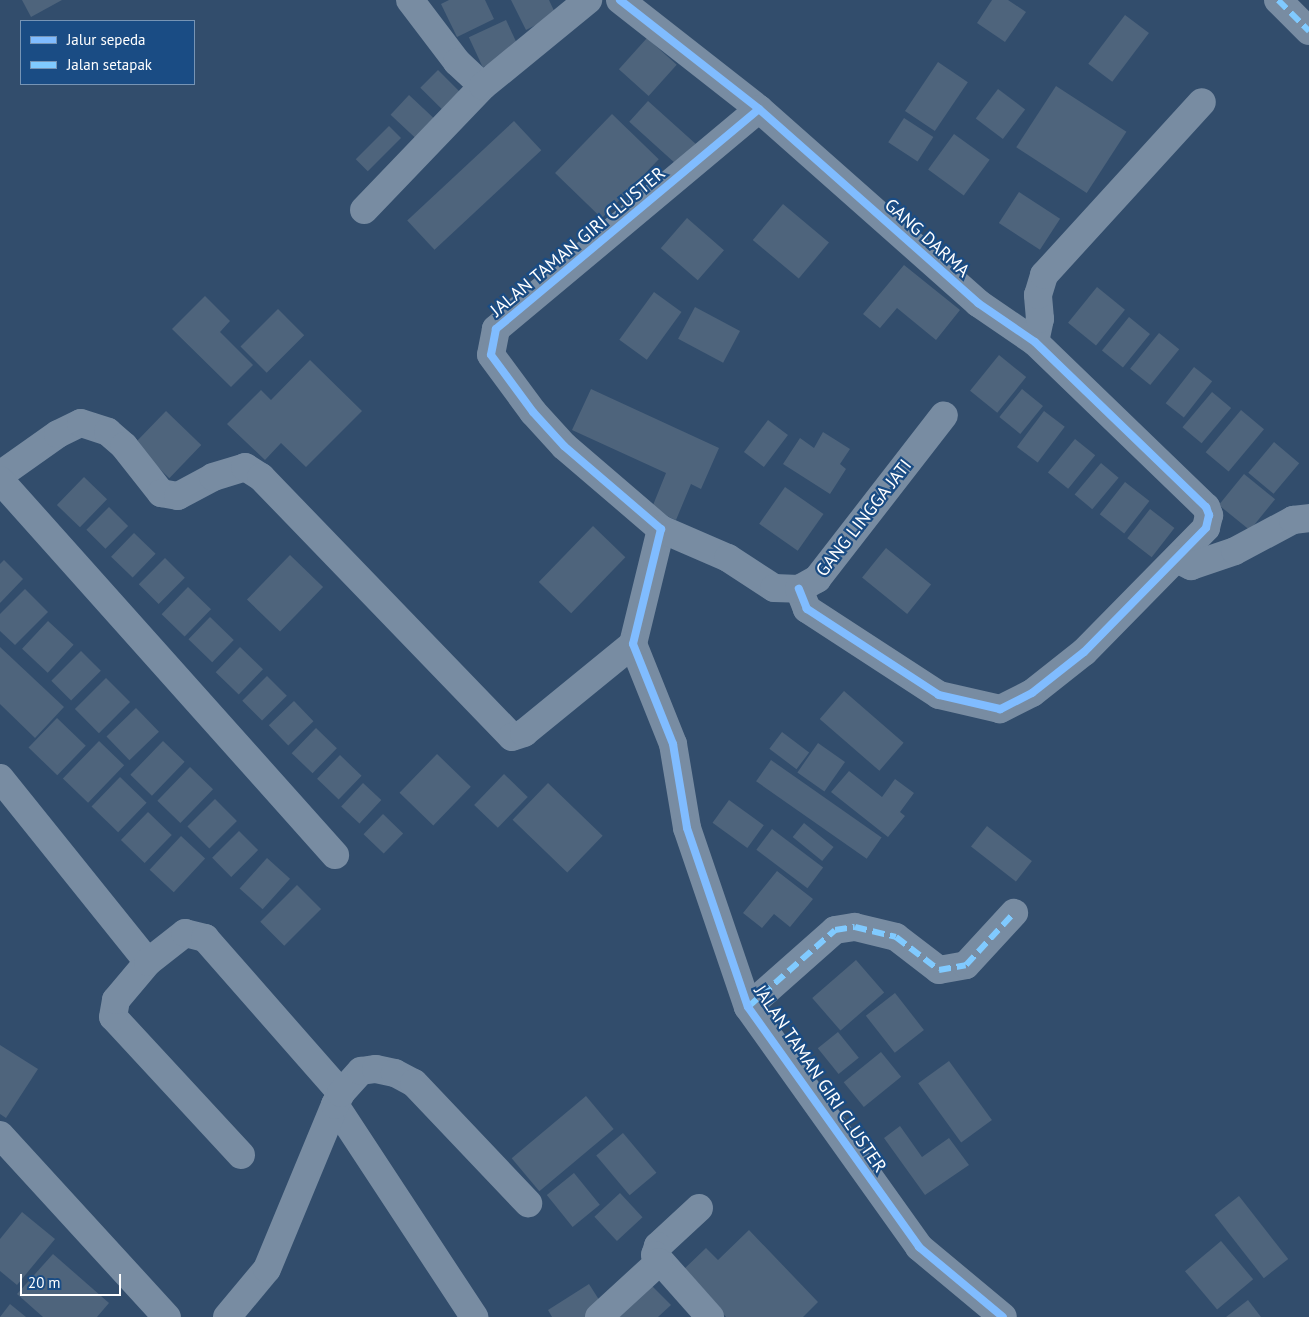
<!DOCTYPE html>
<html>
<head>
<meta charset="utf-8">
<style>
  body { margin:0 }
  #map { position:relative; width:1309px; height:1317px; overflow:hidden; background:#324d6c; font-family:"PT Sans",sans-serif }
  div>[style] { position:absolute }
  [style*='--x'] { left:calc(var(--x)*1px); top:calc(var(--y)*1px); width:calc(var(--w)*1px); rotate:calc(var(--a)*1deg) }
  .building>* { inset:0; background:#4e647c; transform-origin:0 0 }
  .street>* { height:28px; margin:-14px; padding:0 14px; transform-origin:14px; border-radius:14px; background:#788ca2 }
  .quiet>* { height:6px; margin-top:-3px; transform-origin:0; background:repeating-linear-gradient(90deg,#80caff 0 12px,transparent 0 18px) }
  .cycleway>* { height:8px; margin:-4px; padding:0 4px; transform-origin:4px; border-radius:4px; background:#80bcff }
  span { translate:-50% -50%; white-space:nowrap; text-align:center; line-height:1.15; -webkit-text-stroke:4.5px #1a4c84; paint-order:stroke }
  .street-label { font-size:18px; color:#fff }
  .legend { position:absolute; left:20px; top:20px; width:175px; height:65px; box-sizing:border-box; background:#1a4c84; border:1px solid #7694b5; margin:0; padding:6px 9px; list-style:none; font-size:15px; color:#fff }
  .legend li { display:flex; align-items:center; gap:10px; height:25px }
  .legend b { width:25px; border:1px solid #7694b5 }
  .scale { position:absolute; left:20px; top:1274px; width:101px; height:22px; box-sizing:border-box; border:2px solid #fff; border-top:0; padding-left:6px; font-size:15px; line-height:18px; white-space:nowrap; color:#fff; -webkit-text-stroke:4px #1a4c84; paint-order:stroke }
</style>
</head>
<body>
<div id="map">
  <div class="building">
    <i style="clip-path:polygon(22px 0,62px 0,31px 17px)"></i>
    <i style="clip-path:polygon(449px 0,485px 0,494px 19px,457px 37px,441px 4px)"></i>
    <i style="clip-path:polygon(511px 0,549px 0,556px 15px,526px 30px)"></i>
    <i style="clip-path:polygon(992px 0,1008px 0,1026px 12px,1005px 42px,977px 23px)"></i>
    <i style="left:1125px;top:15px;width:30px;height:61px;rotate:37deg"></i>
    <i style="left:506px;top:20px;width:33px;height:41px;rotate:65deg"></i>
    <i style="left:647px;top:38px;width:40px;height:42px;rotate:42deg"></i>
    <i style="left:938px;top:62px;width:36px;height:59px;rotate:34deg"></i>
    <i style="left:438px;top:70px;width:31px;height:25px;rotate:45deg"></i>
    <i style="left:1056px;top:86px;width:84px;height:73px;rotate:33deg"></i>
    <i style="left:998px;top:89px;width:34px;height:37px;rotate:37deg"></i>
    <i style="left:409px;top:95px;width:34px;height:27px;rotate:43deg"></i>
    <i style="left:648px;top:101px;width:70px;height:28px;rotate:42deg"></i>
    <i style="left:612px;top:114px;width:65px;height:82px;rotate:44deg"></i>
    <i style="left:904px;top:118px;width:35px;height:29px;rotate:33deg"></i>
    <i style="left:514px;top:121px;width:40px;height:146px;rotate:47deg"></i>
    <i style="left:389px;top:126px;width:17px;height:47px;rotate:45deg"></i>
    <i style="left:954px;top:134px;width:44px;height:44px;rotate:36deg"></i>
    <i style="left:1019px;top:192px;width:49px;height:37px;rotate:33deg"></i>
    <i style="left:783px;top:204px;width:60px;height:47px;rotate:40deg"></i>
    <i style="left:687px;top:218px;width:49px;height:40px;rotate:41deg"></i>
    <i style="clip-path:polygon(904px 265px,960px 310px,936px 340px,897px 308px,880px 328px,863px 314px)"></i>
    <i style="left:1097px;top:287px;width:36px;height:46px;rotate:39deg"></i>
    <i style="left:654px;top:292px;width:34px;height:59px;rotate:36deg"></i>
    <i style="clip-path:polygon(205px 296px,230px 321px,220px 332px,253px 365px,231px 387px,172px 329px)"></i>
    <i style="left:695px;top:307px;width:51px;height:36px;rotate:28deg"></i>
    <i style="left:278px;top:309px;width:37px;height:53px;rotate:45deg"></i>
    <i style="left:1129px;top:317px;width:27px;height:43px;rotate:39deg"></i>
    <i style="left:1159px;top:333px;width:26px;height:46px;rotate:39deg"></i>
    <i style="left:999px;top:355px;width:35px;height:46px;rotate:39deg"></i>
    <i style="clip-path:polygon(310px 360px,362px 411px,306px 467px,281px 443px,265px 460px,227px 424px,261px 390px,271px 400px)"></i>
    <i style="left:1194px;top:367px;width:23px;height:46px;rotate:38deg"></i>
    <i style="clip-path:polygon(591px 389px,719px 448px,701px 489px,691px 484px,676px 520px,651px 510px,666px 473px,572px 430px)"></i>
    <i style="left:1022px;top:389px;width:27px;height:36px;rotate:39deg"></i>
    <i style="left:1212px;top:392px;width:25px;height:46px;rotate:40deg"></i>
    <i style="left:1241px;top:410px;width:30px;height:55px;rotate:40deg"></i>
    <i style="left:166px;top:411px;width:49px;height:46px;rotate:44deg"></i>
    <i style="left:1044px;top:411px;width:26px;height:45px;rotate:37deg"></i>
    <i style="left:768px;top:420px;width:25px;height:40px;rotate:37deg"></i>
    <i style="clip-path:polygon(823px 432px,850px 449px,840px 464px,846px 469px,830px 494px,783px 464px,800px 438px,814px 448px)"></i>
    <i style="left:1075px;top:439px;width:26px;height:43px;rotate:39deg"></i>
    <i style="left:1274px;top:442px;width:33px;height:40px;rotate:40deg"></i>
    <i style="left:1101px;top:463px;width:23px;height:41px;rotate:40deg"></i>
    <i style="left:1244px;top:474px;width:40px;height:40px;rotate:39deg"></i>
    <i style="left:84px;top:477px;width:32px;height:39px;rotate:44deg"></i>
    <i style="left:1125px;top:482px;width:31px;height:41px;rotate:38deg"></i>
    <i style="left:785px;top:487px;width:47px;height:45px;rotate:35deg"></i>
    <i style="left:109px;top:507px;width:27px;height:32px;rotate:45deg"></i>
    <i style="left:1150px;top:509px;width:31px;height:37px;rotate:38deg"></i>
    <i style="left:593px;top:526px;width:45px;height:78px;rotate:44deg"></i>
    <i style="left:134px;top:533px;width:30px;height:33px;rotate:44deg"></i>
    <i style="left:886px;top:548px;width:58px;height:38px;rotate:39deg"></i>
    <i style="left:290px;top:555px;width:46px;height:62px;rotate:44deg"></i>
    <i style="left:165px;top:558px;width:28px;height:37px;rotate:45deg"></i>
    <i style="clip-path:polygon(4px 560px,23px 579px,0 603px,0 564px)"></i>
    <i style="left:188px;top:587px;width:32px;height:38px;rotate:44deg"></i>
    <i style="clip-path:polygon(25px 589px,48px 612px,15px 645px,0 631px,0 614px)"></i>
    <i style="left:210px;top:617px;width:33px;height:31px;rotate:44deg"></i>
    <i style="left:48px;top:621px;width:35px;height:38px;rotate:43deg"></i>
    <i style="clip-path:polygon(0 647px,64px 707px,35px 738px,0 704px)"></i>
    <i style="left:240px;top:647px;width:32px;height:35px;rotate:44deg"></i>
    <i style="left:81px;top:651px;width:28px;height:42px;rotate:45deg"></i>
    <i style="left:267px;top:676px;width:28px;height:35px;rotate:45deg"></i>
    <i style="left:106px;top:678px;width:34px;height:44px;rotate:45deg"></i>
    <i style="left:844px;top:691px;width:79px;height:37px;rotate:41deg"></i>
    <i style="left:294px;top:701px;width:28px;height:35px;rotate:46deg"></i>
    <i style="left:136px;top:708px;width:33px;height:41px;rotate:46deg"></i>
    <i style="left:57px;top:718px;width:40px;height:41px;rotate:44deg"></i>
    <i style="left:316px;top:728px;width:29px;height:35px;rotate:44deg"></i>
    <i style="left:782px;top:732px;width:34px;height:21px;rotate:37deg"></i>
    <i style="left:99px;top:741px;width:35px;height:52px;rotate:44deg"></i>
    <i style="left:163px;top:741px;width:30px;height:47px;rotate:44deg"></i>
    <i style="left:818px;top:743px;width:33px;height:36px;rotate:35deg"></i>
    <i style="left:437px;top:754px;width:47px;height:54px;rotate:44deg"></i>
    <i style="left:340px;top:755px;width:30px;height:33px;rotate:44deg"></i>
    <i style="left:771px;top:760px;width:135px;height:26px;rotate:35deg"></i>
    <i style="left:190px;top:767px;width:32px;height:47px;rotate:44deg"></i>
    <i style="clip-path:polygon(849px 771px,882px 797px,895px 779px,914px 793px,900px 812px,905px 816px,888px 837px,831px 792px)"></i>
    <i style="left:504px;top:774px;width:33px;height:43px;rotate:44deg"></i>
    <i style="left:120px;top:777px;width:37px;height:41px;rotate:44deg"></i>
    <i style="left:363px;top:783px;width:25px;height:32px;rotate:43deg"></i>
    <i style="left:548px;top:783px;width:76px;height:51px;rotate:44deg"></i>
    <i style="left:215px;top:799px;width:31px;height:39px;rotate:45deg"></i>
    <i style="left:729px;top:800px;width:43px;height:28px;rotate:36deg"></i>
    <i style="left:148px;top:812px;width:33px;height:39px;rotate:44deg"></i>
    <i style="left:383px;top:814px;width:28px;height:28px;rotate:44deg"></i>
    <i style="left:804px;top:823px;width:38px;height:18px;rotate:39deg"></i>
    <i style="left:987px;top:826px;width:57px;height:26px;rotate:38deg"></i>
    <i style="left:772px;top:829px;width:64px;height:26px;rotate:37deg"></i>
    <i style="left:239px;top:831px;width:27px;height:38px;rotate:45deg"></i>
    <i style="left:181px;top:836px;width:33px;height:46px;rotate:43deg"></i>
    <i style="left:267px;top:858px;width:31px;height:41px;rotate:42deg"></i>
    <i style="clip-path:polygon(777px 871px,813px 899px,790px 927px,774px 914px,762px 928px,743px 913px)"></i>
    <i style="left:297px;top:885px;width:34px;height:52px;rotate:45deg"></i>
    <i style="left:856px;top:960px;width:43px;height:58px;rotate:49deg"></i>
    <i style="left:895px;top:993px;width:47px;height:37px;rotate:52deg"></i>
    <i style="left:838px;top:1032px;width:33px;height:26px;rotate:51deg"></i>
    <i style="clip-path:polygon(0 1045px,38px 1069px,6px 1118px,0 1114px)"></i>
    <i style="left:881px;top:1052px;width:32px;height:48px;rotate:51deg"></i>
    <i style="left:949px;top:1061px;width:73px;height:38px;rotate:54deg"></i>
    <i style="left:586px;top:1096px;width:43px;height:97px;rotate:50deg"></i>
    <i style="clip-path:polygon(900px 1126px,922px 1157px,949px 1138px,969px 1165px,925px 1195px,884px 1138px)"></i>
    <i style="left:623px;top:1133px;width:52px;height:35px;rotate:50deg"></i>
    <i style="left:574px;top:1173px;width:41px;height:35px;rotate:51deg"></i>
    <i style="left:620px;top:1193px;width:33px;height:35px;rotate:47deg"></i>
    <i style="left:1239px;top:1196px;width:80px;height:31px;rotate:52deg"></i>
    <i style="clip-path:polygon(22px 1212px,55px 1239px,17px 1285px,0 1271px,0 1239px)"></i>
    <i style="clip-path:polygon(749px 1230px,818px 1302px,803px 1317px,726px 1317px,682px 1271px,706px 1248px,718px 1260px)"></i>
    <i style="left:1221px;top:1241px;width:50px;height:47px;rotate:50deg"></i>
    <i style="clip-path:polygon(53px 1254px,109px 1303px,97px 1317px,43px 1317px,17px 1294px)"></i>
    <i style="clip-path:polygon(589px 1284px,603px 1306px,586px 1317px,552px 1317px,548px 1310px)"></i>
    <i style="clip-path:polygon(651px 1285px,671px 1305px,658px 1317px,619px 1317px)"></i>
    <i style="clip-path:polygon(1248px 1300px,1261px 1317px,1226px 1317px)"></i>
    <i style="clip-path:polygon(10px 1304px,26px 1317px,0 1317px)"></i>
  </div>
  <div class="street">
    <i style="--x:410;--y:0;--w:78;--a:52.8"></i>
    <i style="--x:457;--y:62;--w:35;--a:43"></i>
    <i style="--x:620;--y:0;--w:177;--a:38.1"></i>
    <i style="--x:759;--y:109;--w:293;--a:41.5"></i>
    <i style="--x:978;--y:303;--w:69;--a:34.4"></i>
    <i style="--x:1035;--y:342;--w:238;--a:44"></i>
    <i style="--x:1206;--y:507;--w:9;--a:69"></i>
    <i style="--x:1209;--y:515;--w:13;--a:103"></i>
    <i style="--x:1206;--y:528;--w:174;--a:134.5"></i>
    <i style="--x:1084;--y:652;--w:66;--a:141.7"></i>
    <i style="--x:1032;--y:693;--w:36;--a:153"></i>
    <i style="--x:1000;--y:709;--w:63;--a:-167.1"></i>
    <i style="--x:939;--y:695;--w:158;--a:-146.9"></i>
    <i style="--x:807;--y:609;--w:22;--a:-112"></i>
    <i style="--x:1278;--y:0;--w:44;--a:45"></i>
    <i style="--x:759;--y:109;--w:343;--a:140.1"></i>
    <i style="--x:496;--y:329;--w:26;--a:101"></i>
    <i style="--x:491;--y:355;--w:71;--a:53.6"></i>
    <i style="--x:533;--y:412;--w:46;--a:47.6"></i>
    <i style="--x:564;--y:446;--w:128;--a:40.6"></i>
    <i style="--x:661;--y:529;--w:118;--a:103.7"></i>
    <i style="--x:633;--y:644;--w:108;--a:68.2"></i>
    <i style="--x:673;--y:744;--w:85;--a:80.5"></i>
    <i style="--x:687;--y:828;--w:189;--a:71.2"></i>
    <i style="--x:748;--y:1007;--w:295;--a:54.5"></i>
    <i style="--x:919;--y:1247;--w:109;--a:39.8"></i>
    <i style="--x:364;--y:210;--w:172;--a:-46.2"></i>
    <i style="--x:483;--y:86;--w:136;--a:-39.3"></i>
    <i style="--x:1035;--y:342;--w:24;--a:-78"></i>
    <i style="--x:1040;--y:319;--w:24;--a:-95"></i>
    <i style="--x:1038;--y:295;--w:21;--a:-73"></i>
    <i style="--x:1044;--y:275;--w:234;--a:-47.6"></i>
    <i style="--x:0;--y:475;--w:71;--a:-35.3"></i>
    <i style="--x:58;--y:434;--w:25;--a:-26"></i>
    <i style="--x:81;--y:423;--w:28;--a:18"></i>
    <i style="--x:108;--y:432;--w:21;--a:41"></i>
    <i style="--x:124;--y:446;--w:60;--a:51.8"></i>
    <i style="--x:161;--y:493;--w:17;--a:10"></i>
    <i style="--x:178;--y:496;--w:40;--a:-28"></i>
    <i style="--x:213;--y:477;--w:34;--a:-17"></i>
    <i style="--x:245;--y:467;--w:19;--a:32"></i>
    <i style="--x:261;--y:477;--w:361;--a:46"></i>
    <i style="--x:512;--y:737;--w:13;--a:-18"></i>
    <i style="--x:524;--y:733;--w:141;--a:-39.2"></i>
    <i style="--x:0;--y:480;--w:503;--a:48.22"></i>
    <i style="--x:661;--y:529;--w:73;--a:23.4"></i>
    <i style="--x:728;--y:558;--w:55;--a:33.1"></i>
    <i style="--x:774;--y:588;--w:25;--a:2"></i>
    <i style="--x:799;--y:589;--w:21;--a:-29"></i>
    <i style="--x:817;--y:579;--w:207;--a:-52.2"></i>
    <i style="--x:1177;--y:559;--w:16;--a:27"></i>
    <i style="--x:1191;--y:566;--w:46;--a:-18.8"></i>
    <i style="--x:1235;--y:551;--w:66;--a:-28.1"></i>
    <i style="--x:1293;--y:520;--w:16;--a:-7"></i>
    <i style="--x:0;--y:778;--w:236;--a:51.2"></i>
    <i style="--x:748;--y:1007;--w:116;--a:-41.5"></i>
    <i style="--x:835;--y:930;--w:20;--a:-9"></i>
    <i style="--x:855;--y:927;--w:42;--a:13.7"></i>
    <i style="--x:896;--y:937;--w:54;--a:37.5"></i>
    <i style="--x:939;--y:970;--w:27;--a:-10"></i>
    <i style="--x:966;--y:965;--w:71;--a:-47.3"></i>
    <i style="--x:335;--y:1105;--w:254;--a:56.7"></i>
    <i style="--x:0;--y:1135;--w:247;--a:47.5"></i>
    <i style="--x:241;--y:1155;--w:188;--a:-132.8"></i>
    <i style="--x:113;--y:1017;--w:17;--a:-80"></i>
    <i style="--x:116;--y:1000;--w:50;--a:-49.9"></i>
    <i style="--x:148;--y:962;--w:47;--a:-38.1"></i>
    <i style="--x:185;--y:933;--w:21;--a:14"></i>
    <i style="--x:205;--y:938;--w:206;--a:48.7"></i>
    <i style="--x:699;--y:1208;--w:56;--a:137.2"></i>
    <i style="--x:658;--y:1246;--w:9;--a:108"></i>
    <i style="--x:655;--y:1255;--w:83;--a:48.4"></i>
    <i style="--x:227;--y:1317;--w:62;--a:-50.2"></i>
    <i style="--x:267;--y:1269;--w:178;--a:-67.5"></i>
    <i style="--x:335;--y:1105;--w:13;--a:-63"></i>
    <i style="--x:341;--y:1093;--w:30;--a:-48"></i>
    <i style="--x:361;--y:1071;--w:15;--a:-8"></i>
    <i style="--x:376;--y:1069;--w:19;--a:12"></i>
    <i style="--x:395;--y:1073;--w:21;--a:28"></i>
    <i style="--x:414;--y:1083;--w:166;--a:46.5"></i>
    <i style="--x:599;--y:1317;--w:81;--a:-42.5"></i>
  </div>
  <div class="quiet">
    <i style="--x:1278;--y:0;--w:44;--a:45"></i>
    <i style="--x:748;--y:1007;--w:116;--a:-41.5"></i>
    <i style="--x:835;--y:930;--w:20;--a:-9"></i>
    <i style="--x:855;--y:927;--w:42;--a:13.7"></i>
    <i style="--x:896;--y:937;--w:54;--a:37.5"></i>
    <i style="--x:939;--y:970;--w:27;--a:-10"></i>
    <i style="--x:966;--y:965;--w:71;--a:-47.3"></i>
  </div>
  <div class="cycleway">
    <i style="--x:620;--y:0;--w:177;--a:38.1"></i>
    <i style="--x:759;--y:109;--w:293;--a:41.5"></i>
    <i style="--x:978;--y:303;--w:69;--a:34.4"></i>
    <i style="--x:1035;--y:342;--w:238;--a:44"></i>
    <i style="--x:1206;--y:507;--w:9;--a:69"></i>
    <i style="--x:1209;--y:515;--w:13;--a:103"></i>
    <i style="--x:1206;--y:528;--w:174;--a:134.5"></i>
    <i style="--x:1084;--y:652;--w:66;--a:141.7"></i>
    <i style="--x:1032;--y:693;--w:36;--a:153"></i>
    <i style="--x:1000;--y:709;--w:63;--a:-167.1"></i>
    <i style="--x:939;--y:695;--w:158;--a:-146.9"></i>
    <i style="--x:807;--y:609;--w:22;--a:-112"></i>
    <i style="--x:759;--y:109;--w:343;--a:140.1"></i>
    <i style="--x:496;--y:329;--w:26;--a:101"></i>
    <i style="--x:491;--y:355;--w:71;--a:53.6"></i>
    <i style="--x:533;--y:412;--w:46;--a:47.6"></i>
    <i style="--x:564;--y:446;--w:128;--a:40.6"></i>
    <i style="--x:661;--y:529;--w:118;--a:103.7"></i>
    <i style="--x:633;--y:644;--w:108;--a:68.2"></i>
    <i style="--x:673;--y:744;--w:85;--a:80.5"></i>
    <i style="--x:687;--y:828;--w:189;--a:71.2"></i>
    <i style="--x:748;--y:1007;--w:295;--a:54.5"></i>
    <i style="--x:919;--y:1247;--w:109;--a:39.8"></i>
  </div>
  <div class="street-label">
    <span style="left:927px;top:238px;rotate:42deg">GANG DARMA</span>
    <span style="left:578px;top:242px;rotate:-40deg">JALAN TAMAN GIRI CLUSTER</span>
    <span style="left:864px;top:518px;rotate:-52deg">GANG LINGGA JATI</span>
    <span style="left:820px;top:1079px;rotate:56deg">JALAN TAMAN GIRI CLUSTER</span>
  </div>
  <ul class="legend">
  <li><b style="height:6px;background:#80bcff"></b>Jalur sepeda</li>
  <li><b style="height:6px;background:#80caff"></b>Jalan setapak</li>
  </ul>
  <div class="scale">20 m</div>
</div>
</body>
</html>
